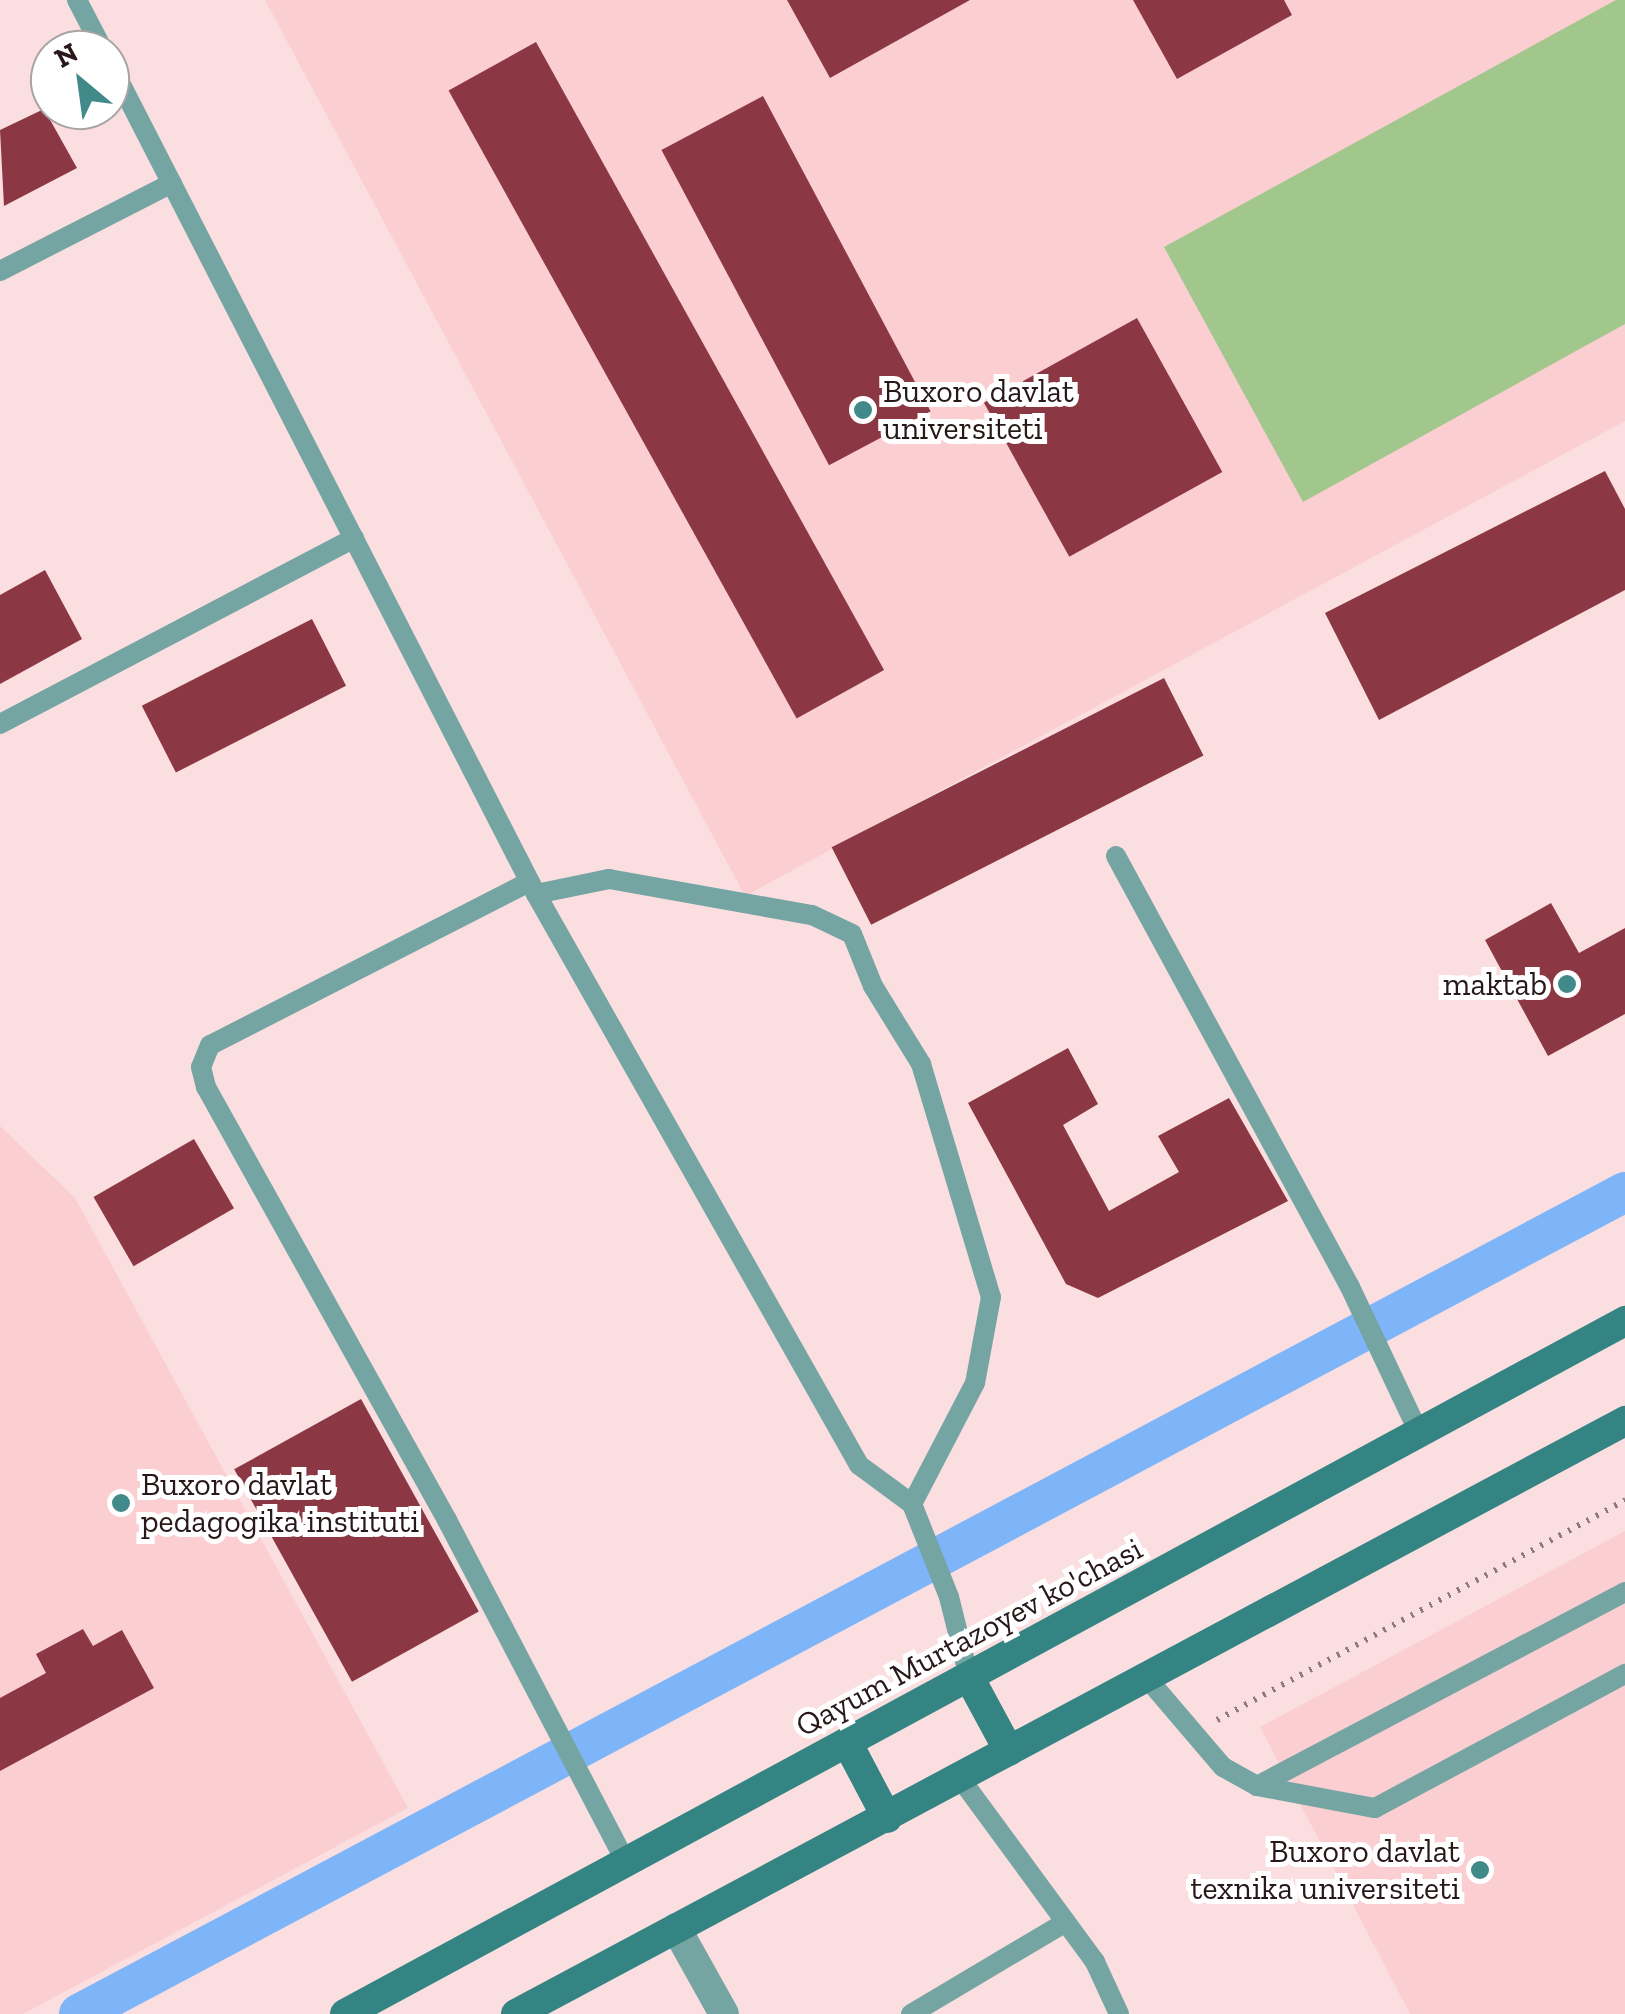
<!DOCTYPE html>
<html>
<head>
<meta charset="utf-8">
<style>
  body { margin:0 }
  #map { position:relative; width:1625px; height:2014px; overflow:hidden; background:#fbdee0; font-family:"Zilla Slab",serif }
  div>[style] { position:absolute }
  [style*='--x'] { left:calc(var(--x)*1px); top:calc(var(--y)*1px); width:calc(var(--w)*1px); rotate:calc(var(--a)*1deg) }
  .built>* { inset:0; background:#fbced1 }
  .green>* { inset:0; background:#a2c78c }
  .canal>* { height:40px; margin:-20px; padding:0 20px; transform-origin:20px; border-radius:20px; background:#7db5f8 }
  .building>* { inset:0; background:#8b3844; transform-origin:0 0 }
  .path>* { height:6px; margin-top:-3px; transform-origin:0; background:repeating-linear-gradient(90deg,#90797b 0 2.5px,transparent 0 10.5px) }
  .lane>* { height:20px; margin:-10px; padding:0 10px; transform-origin:10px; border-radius:10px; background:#75a5a3 }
  .street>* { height:30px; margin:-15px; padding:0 15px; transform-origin:15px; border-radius:15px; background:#75a5a3 }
  .secondary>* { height:30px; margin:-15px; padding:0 15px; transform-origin:15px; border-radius:15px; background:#348483 }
  .dots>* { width:28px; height:28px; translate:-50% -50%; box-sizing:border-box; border:5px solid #fff; border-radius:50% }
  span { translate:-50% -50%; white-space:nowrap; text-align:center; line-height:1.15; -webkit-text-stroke:10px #fff; paint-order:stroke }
  .poi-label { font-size:32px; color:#281819 }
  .left { translate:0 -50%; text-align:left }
  .right { translate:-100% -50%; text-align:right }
  .street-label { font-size:32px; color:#281819 }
  .north { position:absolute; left:30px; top:30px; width:100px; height:100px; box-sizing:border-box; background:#fff; border:2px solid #a9a3a3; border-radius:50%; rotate:331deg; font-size:28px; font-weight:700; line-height:40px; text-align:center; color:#281819 }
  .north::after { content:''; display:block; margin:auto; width:35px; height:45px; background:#428a89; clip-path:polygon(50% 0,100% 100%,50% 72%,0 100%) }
</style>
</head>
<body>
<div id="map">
  <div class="built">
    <i style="clip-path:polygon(265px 0,1625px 0,1625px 421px,745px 896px)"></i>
    <i style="clip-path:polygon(0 1126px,75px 1198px,408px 1808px,23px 2014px,0 2014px)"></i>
    <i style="clip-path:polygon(1625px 1531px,1625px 2014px,1410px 2014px,1260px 1727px)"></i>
  </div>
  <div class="green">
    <i style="clip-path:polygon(1616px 0,1625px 0,1625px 324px,1303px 502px,1164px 247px)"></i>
  </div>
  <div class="canal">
    <i style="--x:79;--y:2014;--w:1751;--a:-28"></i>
  </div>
  <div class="building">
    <i style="clip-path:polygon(787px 0,970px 0,830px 78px)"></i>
    <i style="clip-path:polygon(1133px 0,1284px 0,1292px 15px,1177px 79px)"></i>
    <i style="left:536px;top:42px;width:718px;height:100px;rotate:61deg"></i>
    <i style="left:763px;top:96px;width:357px;height:115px;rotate:62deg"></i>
    <i style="clip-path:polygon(44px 109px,77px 168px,4px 206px,0 130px)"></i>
    <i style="left:1137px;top:318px;width:176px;height:175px;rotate:61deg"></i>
    <i style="clip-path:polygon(1605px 471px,1625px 509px,1625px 590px,1379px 720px,1325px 613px)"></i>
    <i style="clip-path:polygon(45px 570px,82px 639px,0 684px,0 595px)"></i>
    <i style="left:312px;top:619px;width:75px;height:191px;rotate:63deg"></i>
    <i style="left:1164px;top:678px;width:87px;height:373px;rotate:63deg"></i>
    <i style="clip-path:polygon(1551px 903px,1579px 953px,1625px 928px,1625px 1014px,1548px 1056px,1485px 940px)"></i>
    <i style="clip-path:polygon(1068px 1048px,1098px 1104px,1063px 1125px,1109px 1211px,1179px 1172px,1158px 1136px,1229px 1098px,1288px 1201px,1098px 1298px,1066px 1284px,968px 1103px)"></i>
    <i style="left:194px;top:1139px;width:80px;height:116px;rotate:60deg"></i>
    <i style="left:361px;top:1399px;width:243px;height:145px;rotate:61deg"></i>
    <i style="clip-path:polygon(83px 1629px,93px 1646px,122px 1630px,154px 1688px,0 1771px,0 1698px,46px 1673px,36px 1654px)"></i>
  </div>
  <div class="path">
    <i style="--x:1217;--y:1720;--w:464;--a:-28.3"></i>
  </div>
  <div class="lane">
    <i style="--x:77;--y:0;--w:56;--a:62.5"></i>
    <i style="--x:110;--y:63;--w:934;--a:62.86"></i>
    <i style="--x:536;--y:894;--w:656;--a:60.5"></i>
    <i style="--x:859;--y:1465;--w:66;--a:36.3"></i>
    <i style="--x:912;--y:1504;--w:100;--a:68.3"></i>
    <i style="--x:949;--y:1597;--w:82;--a:76"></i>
    <i style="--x:0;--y:271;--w:193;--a:-27.1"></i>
    <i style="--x:0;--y:724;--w:400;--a:-27.7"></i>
    <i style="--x:1116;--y:856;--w:490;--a:61.5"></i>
    <i style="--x:1350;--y:1287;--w:161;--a:64.7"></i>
    <i style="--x:529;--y:882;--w:358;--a:152.9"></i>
    <i style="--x:210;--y:1045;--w:24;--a:112"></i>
    <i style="--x:201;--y:1067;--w:21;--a:76"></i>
    <i style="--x:206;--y:1087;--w:496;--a:60.9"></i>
    <i style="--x:447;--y:1520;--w:388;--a:62.4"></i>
    <i style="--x:536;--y:894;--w:75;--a:-11.6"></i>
    <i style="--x:609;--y:879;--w:206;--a:10.1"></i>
    <i style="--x:812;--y:915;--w:44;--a:25.4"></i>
    <i style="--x:852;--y:934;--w:56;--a:68"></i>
    <i style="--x:873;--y:986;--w:92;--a:58.4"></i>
    <i style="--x:921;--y:1064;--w:243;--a:73.3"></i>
    <i style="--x:991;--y:1297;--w:87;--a:100.5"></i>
    <i style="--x:975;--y:1383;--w:136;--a:117.5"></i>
    <i style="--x:1146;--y:1677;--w:118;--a:49.5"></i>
    <i style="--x:1223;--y:1767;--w:39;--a:29"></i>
    <i style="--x:1257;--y:1786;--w:120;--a:10.6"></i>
    <i style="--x:1375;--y:1808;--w:284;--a:-28.2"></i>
    <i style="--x:960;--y:1778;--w:228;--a:53.7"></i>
    <i style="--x:1095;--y:1962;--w:57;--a:65.2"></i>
    <i style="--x:1257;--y:1786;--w:416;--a:-27.8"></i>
    <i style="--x:911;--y:2014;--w:180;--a:-30.7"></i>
  </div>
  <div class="street">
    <i style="--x:676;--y:1928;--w:98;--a:60.8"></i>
  </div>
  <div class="secondary">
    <i style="--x:969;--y:1677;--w:84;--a:61.6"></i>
    <i style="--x:847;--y:1742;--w:86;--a:62.2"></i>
    <i style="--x:345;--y:2014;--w:1456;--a:-28.43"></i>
    <i style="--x:516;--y:2014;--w:1258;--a:-28.13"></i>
  </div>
  <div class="dots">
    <i style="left:863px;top:410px;background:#428a89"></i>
    <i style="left:1567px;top:984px;background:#428a89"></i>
    <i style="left:121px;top:1503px;background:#428a89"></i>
    <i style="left:1480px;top:1870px;background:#428a89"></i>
  </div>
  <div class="poi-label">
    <span class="left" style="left:883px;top:410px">Buxoro davlat<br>universiteti</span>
    <span class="right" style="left:1547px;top:984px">maktab</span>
    <span class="left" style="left:141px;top:1503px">Buxoro davlat<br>pedagogika instituti</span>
    <span class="right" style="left:1460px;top:1870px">Buxoro davlat<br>texnika universiteti</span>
  </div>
  <div class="street-label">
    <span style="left:969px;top:1637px;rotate:-28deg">Qayum Murtazoyev ko'chasi</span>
  </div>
  <div class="north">N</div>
</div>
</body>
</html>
